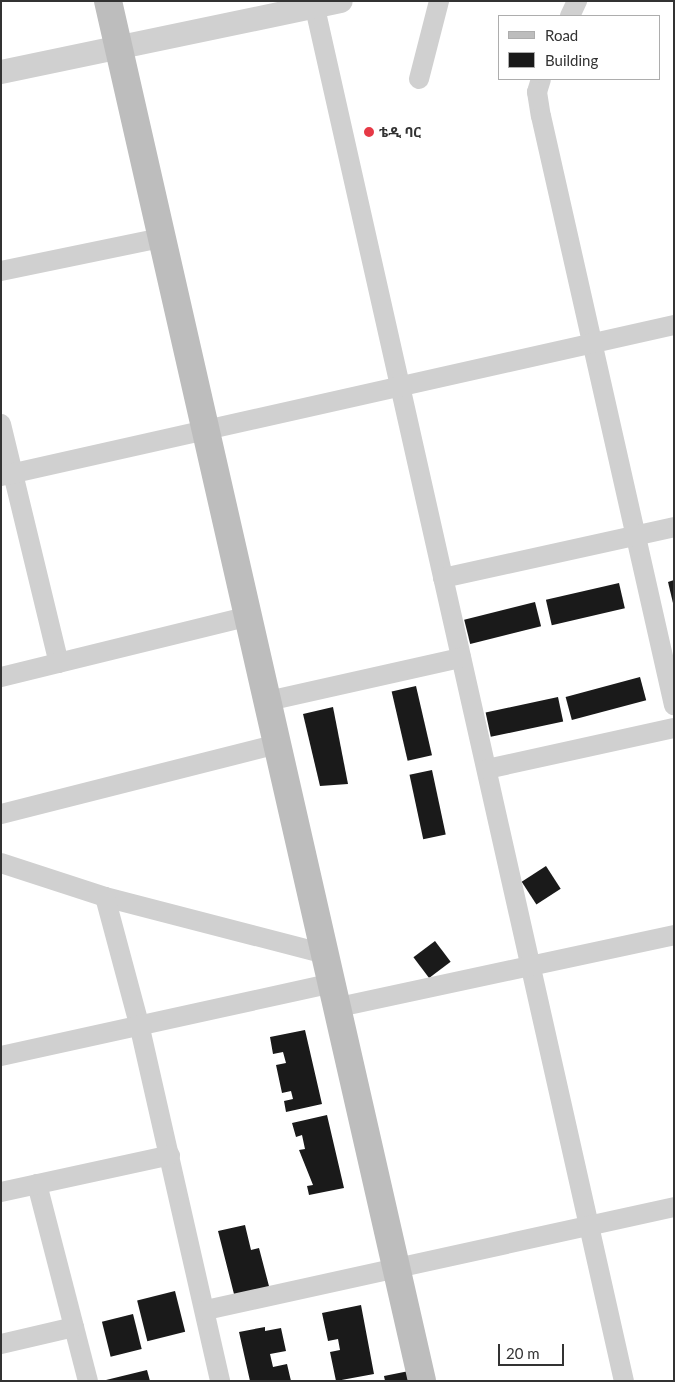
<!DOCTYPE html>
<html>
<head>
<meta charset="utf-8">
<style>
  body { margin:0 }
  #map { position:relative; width:675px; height:1382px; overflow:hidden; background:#fff; font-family:Lato,"Noto Sans Ethiopic",sans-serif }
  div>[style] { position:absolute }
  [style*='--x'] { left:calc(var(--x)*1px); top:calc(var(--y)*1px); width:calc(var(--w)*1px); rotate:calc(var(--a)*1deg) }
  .building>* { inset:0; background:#1a1a1a; transform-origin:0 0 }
  .minor>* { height:20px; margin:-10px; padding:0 10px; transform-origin:10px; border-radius:10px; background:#d0d0d0 }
  .tertiary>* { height:24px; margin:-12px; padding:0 12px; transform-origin:12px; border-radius:12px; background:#d0d0d0 }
  .secondary>* { height:28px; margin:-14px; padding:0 14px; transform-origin:14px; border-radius:14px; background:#bdbdbd }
  .dots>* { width:14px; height:14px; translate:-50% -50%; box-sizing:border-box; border:2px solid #fff; border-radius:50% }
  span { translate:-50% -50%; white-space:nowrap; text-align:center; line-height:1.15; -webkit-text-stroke:5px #fff; paint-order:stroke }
  .poi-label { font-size:14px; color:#333; font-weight:700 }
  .left { translate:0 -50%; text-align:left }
  .frame { position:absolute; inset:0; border:2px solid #333; pointer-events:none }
  .legend { position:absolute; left:498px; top:15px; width:162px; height:65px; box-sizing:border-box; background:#fff; border:1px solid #adadad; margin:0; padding:6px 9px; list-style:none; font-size:15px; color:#333 }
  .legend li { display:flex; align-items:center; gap:10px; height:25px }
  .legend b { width:25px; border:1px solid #adadad }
  .scale { position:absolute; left:498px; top:1344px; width:66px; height:22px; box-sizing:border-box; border:2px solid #333; border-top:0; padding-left:6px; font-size:15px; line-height:18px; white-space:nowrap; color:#333; -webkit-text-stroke:4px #fff; paint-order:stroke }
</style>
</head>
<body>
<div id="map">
  <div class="building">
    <i style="clip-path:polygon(674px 580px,674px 603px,673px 603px,668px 582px)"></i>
    <i style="left:619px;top:583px;width:26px;height:75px;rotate:77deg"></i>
    <i style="left:535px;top:602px;width:25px;height:73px;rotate:76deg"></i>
    <i style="left:640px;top:677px;width:24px;height:77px;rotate:75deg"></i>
    <i style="left:416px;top:686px;width:71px;height:25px;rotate:77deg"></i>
    <i style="left:558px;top:697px;width:25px;height:74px;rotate:78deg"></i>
    <i style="clip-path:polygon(333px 707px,348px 784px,320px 786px,303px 714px)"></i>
    <i style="left:432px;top:770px;width:66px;height:23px;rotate:78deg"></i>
    <i style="left:546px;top:866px;width:27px;height:29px;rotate:57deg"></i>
    <i style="left:435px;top:941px;width:26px;height:27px;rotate:53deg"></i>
    <i style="clip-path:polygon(305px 1030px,322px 1104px,286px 1112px,284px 1101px,293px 1099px,291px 1091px,282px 1093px,276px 1065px,286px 1063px,283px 1052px,273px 1054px,270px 1037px)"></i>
    <i style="clip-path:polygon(327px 1115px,344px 1188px,309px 1195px,307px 1186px,313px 1185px,299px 1150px,305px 1149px,302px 1135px,296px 1137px,292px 1123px)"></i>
    <i style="clip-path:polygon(245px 1225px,251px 1250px,259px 1248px,270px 1290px,235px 1298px,218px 1231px)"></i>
    <i style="left:175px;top:1291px;width:42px;height:39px;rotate:76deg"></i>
    <i style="clip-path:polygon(361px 1305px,374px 1374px,336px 1381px,330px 1352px,340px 1350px,338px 1339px,328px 1341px,322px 1313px)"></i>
    <i style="left:133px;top:1314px;width:36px;height:32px;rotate:76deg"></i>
    <i style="clip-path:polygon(265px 1327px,265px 1331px,281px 1328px,286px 1351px,270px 1354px,273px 1367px,287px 1364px,291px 1381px,250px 1381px,239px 1332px)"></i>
    <i style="clip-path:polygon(147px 1370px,150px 1381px,106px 1381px,106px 1380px)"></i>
    <i style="clip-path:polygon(409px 1371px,411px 1381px,385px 1381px,384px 1376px)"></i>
  </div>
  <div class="minor">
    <i style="--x:315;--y:8;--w:1407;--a:77.32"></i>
    <i style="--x:570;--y:16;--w:17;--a:-65"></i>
    <i style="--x:419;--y:79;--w:81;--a:-75.6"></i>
    <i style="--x:541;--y:79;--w:14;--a:107"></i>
    <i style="--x:537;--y:92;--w:24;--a:81"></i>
    <i style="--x:541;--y:116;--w:604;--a:77.28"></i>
    <i style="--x:1;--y:271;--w:163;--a:-11.7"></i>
    <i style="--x:1;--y:424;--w:246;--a:76.4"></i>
    <i style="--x:1;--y:476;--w:690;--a:-12.65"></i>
    <i style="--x:443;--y:578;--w:237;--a:-12.4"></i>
    <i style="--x:1;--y:677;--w:255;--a:-13.8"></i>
    <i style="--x:268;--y:701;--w:198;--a:-12.6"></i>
    <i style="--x:487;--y:769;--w:191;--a:-12.4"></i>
    <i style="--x:1;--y:814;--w:286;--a:-14.2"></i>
    <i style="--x:1;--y:863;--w:109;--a:18.1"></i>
    <i style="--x:105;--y:897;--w:228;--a:14.5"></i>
    <i style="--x:105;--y:897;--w:131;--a:75"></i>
    <i style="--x:139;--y:1024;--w:366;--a:77.2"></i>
    <i style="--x:339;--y:1007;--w:343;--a:-12.1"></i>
    <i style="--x:1;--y:1056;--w:340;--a:-12.4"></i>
    <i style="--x:37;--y:1184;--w:203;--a:75.5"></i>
    <i style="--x:1;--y:1192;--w:173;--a:-12.3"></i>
    <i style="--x:206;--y:1310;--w:479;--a:-12.4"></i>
    <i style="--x:1;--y:1344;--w:75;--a:-13.1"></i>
  </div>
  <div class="tertiary">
    <i style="--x:1;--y:72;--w:347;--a:-11.8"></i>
  </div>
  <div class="secondary">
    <i style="--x:108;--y:1;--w:1415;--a:77.18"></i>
  </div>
  <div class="dots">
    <i style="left:369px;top:132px;background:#e63946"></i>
  </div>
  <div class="poi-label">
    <span class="left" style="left:379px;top:132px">ቴዲ ባር</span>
  </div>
  <div class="frame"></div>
  <ul class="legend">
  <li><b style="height:6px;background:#bdbdbd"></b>Road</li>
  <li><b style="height:14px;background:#1a1a1a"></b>Building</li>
  </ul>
  <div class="scale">20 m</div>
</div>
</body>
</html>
